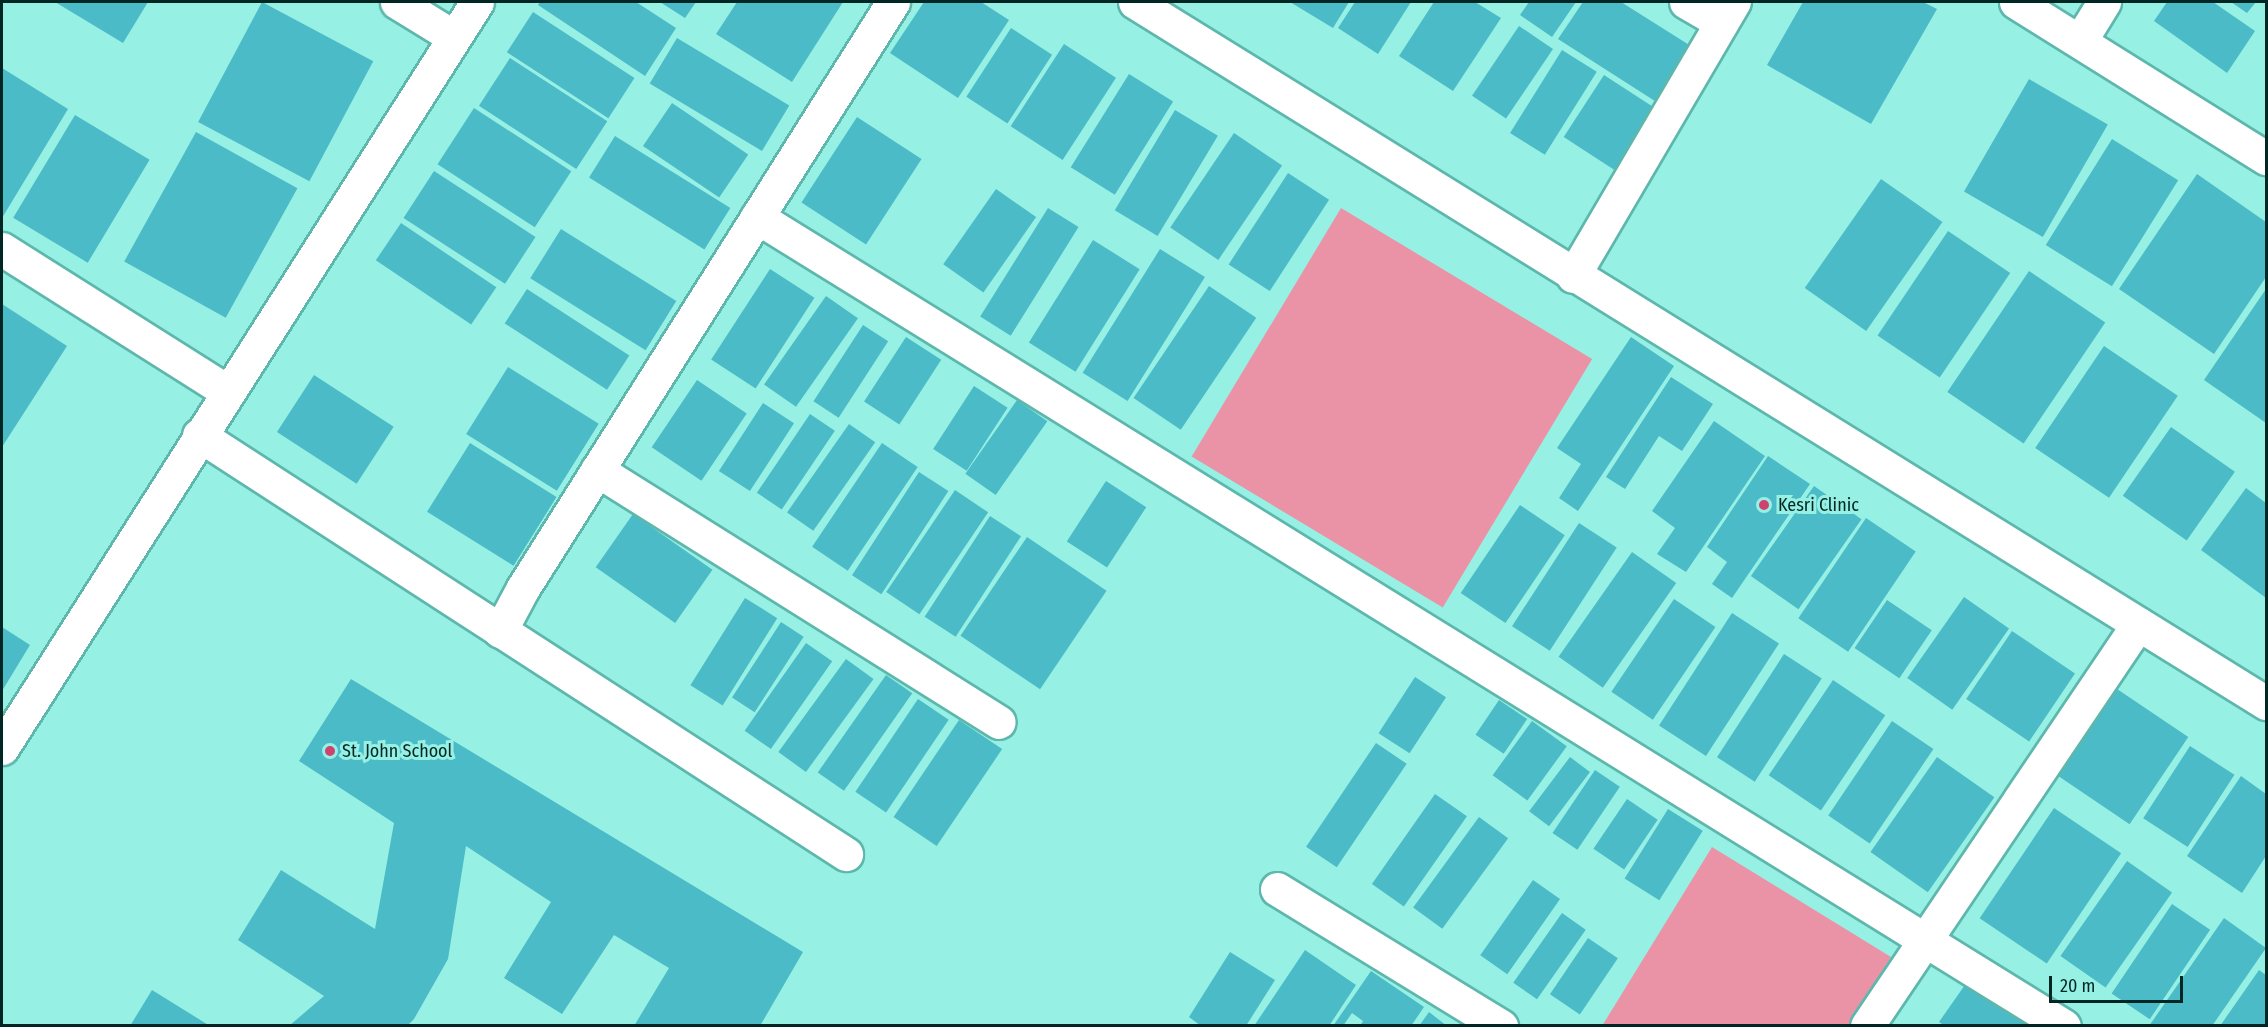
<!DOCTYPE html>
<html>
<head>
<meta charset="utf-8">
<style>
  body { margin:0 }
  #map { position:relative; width:2268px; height:1027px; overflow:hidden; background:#97f0e4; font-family:"Fira Sans Condensed",sans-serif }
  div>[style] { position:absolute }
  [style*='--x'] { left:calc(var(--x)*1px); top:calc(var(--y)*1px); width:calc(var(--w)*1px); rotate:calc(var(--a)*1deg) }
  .green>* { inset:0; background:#ea93a7; transform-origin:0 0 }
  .building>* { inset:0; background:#4bbbc7; transform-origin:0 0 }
  .roads { filter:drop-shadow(2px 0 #5eb7ac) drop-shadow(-2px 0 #5eb7ac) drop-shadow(0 2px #5eb7ac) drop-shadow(0 -2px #5eb7ac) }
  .minor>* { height:33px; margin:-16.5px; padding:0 16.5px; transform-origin:16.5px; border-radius:16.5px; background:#fff }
  .dots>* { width:16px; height:16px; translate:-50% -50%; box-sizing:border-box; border:3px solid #97f0e4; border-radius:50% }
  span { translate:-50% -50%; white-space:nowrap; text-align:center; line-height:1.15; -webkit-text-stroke:6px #97f0e4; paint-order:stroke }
  .poi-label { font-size:18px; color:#002723 }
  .left { translate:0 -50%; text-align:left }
  .frame { position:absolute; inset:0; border:3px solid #002723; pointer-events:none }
  .scale { position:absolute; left:2049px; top:976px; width:134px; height:27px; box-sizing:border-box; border:3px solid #002723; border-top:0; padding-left:8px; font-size:18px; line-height:21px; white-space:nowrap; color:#002723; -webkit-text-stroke:4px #97f0e4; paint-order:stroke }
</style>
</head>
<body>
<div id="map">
  <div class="green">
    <i style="left:1341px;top:208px;width:293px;height:290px;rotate:31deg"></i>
    <i style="clip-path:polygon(1712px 847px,1891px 957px,1848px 1025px,1602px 1026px)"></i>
  </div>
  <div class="building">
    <i style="clip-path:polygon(55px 2px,148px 2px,123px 43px)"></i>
    <i style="left:262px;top:2px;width:126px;height:136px;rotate:28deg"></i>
    <i style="clip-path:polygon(540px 2px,636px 2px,676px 28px,645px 76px,538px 5px)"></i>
    <i style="clip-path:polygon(660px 2px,696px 2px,685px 18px)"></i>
    <i style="clip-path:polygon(737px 2px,843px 2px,792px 82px,716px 34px)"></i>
    <i style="clip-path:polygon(924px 2px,981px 2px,1009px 20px,958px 98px,890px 53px)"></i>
    <i style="clip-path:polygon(1290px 2px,1349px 2px,1333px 28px)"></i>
    <i style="clip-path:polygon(1355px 2px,1411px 2px,1378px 54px,1338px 28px)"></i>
    <i style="clip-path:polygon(1434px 2px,1475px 2px,1501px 18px,1453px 91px,1399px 56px)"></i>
    <i style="clip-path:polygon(1529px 2px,1576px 2px,1552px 37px,1520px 15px)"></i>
    <i style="clip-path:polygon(1583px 2px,1621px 2px,1694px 48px,1658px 103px,1558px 39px)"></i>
    <i style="clip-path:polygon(1803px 2px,1923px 2px,1937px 9px,1871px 124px,1767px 65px)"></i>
    <i style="clip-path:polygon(2167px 2px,2213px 2px,2255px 31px,2227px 73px,2154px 21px)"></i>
    <i style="clip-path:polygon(2231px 2px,2256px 2px,2247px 13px)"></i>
    <i style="left:533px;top:12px;width:121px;height:48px;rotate:33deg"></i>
    <i style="left:1519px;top:26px;width:41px;height:84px;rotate:34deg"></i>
    <i style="left:1011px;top:28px;width:49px;height:82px;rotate:33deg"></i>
    <i style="left:677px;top:38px;width:131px;height:53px;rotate:31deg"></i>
    <i style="left:1064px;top:44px;width:62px;height:98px;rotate:33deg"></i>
    <i style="left:1562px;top:50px;width:41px;height:98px;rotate:32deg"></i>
    <i style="left:510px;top:58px;width:116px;height:57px;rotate:33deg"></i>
    <i style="clip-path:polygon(2px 68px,68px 109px,2px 218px)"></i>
    <i style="left:1129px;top:74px;width:52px;height:110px;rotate:32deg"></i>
    <i style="left:1604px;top:75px;width:67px;height:74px;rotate:33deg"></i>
    <i style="left:2029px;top:79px;width:91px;height:130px;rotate:30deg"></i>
    <i style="left:672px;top:103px;width:92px;height:52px;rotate:34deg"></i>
    <i style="left:474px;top:108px;width:116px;height:67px;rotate:33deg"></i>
    <i style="left:1175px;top:110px;width:50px;height:117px;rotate:31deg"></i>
    <i style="left:75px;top:115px;width:87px;height:120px;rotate:31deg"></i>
    <i style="left:857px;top:117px;width:77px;height:102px;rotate:33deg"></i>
    <i style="left:196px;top:132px;width:116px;height:148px;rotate:29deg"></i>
    <i style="left:1234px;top:133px;width:58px;height:114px;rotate:34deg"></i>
    <i style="left:615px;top:136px;width:136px;height:49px;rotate:32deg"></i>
    <i style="left:2112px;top:139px;width:78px;height:125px;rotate:32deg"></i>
    <i style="left:434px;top:171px;width:121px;height:56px;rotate:33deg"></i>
    <i style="left:1288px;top:173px;width:49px;height:109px;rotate:33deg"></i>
    <i style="clip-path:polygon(2197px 174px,2266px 222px,2266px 277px,2214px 354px,2119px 289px)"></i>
    <i style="left:1881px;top:179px;width:75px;height:133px;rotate:35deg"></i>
    <i style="left:996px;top:189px;width:49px;height:92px;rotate:35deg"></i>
    <i style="left:1048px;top:208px;width:36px;height:128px;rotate:32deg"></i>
    <i style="left:401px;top:223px;width:115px;height:45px;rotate:34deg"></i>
    <i style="left:561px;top:229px;width:136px;height:58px;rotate:32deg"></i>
    <i style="left:1948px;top:231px;width:75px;height:126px;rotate:34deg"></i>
    <i style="left:1093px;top:240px;width:55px;height:121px;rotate:32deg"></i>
    <i style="left:1160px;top:249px;width:53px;height:146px;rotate:32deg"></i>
    <i style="left:770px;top:269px;width:53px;height:108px;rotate:33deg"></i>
    <i style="left:2029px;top:271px;width:92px;height:146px;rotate:34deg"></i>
    <i style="left:1209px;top:286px;width:57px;height:135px;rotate:34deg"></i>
    <i style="left:527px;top:289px;width:122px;height:41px;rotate:33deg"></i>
    <i style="clip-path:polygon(2266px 289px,2266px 423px,2204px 380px)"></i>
    <i style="left:826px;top:296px;width:39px;height:108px;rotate:35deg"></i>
    <i style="clip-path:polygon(2px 304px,67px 346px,2px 447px)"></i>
    <i style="left:863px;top:325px;width:30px;height:91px;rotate:33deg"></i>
    <i style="left:906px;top:337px;width:42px;height:77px;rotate:33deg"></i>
    <i style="clip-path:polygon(1631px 337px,1674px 366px,1578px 511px,1559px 498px,1581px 464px,1557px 448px)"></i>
    <i style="left:2104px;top:346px;width:89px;height:123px;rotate:34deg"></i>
    <i style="left:508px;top:367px;width:107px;height:79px;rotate:32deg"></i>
    <i style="left:314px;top:375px;width:95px;height:68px;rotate:33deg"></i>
    <i style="clip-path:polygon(1671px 377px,1713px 404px,1682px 451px,1659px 436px,1625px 489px,1606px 477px)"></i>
    <i style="left:697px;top:380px;width:60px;height:81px;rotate:34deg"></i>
    <i style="left:974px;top:386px;width:40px;height:75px;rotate:33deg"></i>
    <i style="left:1017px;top:400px;width:37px;height:90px;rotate:35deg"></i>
    <i style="left:763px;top:403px;width:37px;height:81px;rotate:33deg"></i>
    <i style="left:810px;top:414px;width:30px;height:95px;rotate:34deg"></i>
    <i style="clip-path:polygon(1714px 421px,1765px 456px,1686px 572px,1657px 554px,1675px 528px,1652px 511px)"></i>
    <i style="left:849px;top:424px;width:32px;height:108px;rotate:35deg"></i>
    <i style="left:2171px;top:427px;width:78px;height:84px;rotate:35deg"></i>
    <i style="left:470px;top:443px;width:102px;height:81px;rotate:32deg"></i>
    <i style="left:882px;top:443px;width:43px;height:125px;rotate:34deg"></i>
    <i style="clip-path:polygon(1768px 456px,1810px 484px,1732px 598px,1712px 584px,1727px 562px,1707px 547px)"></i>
    <i style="left:919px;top:472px;width:35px;height:123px;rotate:33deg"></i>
    <i style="left:1106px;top:481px;width:48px;height:72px;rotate:33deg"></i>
    <i style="left:1814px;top:486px;width:58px;height:110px;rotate:35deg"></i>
    <i style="clip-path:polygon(2246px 488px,2266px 503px,2266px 598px,2201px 550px)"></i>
    <i style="left:955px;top:490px;width:40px;height:123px;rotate:34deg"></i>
    <i style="left:1520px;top:505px;width:54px;height:106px;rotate:34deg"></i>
    <i style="left:633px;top:514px;width:97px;height:65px;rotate:35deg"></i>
    <i style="left:990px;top:516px;width:37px;height:120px;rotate:33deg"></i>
    <i style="left:1866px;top:518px;width:60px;height:121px;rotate:34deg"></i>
    <i style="left:1579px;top:523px;width:45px;height:123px;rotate:33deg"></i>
    <i style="left:1027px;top:537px;width:96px;height:119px;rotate:34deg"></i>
    <i style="left:1632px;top:552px;width:54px;height:128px;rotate:35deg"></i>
    <i style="left:1964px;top:597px;width:55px;height:99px;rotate:35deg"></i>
    <i style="left:745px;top:598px;width:38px;height:103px;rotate:32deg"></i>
    <i style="left:1674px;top:599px;width:50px;height:112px;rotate:34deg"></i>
    <i style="left:1887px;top:600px;width:54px;height:58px;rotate:34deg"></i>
    <i style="left:1732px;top:613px;width:56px;height:134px;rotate:33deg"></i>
    <i style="left:781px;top:622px;width:27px;height:90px;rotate:33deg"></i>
    <i style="clip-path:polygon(2px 627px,30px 645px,2px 691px)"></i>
    <i style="left:2012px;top:631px;width:76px;height:82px;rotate:34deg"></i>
    <i style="left:806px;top:643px;width:32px;height:107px;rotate:35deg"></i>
    <i style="left:1784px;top:654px;width:45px;height:123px;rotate:33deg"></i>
    <i style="left:846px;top:659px;width:34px;height:115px;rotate:36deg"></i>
    <i style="left:886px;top:675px;width:32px;height:119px;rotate:35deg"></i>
    <i style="left:1415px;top:677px;width:37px;height:67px;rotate:33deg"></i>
    <i style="clip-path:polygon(351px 679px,803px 952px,760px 1026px,634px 1026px,669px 968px,614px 935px,562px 1014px,504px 978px,551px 902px,466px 846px,448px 959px,414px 1019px,407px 1026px,289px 1026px,324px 996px,238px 940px,281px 870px,375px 929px,394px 823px,299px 761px)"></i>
    <i style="left:1833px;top:680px;width:63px;height:115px;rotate:34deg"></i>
    <i style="left:2117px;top:689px;width:86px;height:105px;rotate:34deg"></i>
    <i style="left:918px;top:699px;width:37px;height:112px;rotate:34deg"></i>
    <i style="left:1499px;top:700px;width:34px;height:42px;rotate:34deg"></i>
    <i style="left:959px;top:720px;width:52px;height:117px;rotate:34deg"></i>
    <i style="left:1532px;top:721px;width:43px;height:67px;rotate:36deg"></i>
    <i style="left:1892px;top:721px;width:50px;height:114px;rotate:34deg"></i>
    <i style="left:1376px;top:743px;width:37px;height:125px;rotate:34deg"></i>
    <i style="left:2190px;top:746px;width:53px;height:86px;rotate:33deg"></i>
    <i style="left:1570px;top:757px;width:25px;height:68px;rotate:37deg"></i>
    <i style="left:1937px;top:757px;width:70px;height:116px;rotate:35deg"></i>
    <i style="left:1595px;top:770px;width:30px;height:76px;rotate:34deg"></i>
    <i style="clip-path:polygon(2241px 776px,2266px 794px,2266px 856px,2242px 893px,2187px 856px)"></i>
    <i style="left:1435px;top:794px;width:39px;height:110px;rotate:35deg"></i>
    <i style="left:1627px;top:799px;width:37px;height:60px;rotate:34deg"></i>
    <i style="left:2054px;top:808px;width:81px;height:133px;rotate:34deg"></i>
    <i style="left:1668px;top:809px;width:41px;height:82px;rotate:32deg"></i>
    <i style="left:1479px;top:817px;width:36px;height:112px;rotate:36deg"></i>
    <i style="left:2127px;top:861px;width:55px;height:116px;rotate:35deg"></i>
    <i style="left:1533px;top:880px;width:33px;height:92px;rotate:35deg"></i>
    <i style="left:2172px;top:904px;width:46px;height:108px;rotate:34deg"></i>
    <i style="left:1562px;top:913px;width:29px;height:85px;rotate:35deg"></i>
    <i style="clip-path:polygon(2224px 918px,2266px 948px,2212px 1026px,2149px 1026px)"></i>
    <i style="left:1588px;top:938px;width:36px;height:68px;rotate:34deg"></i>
    <i style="clip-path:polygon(1305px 950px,1356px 985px,1329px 1026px,1254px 1026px)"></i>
    <i style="clip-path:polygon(1230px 952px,1275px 980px,1246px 1026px,1201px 1026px,1189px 1017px)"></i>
    <i style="clip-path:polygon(2259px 970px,2266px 975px,2266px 1026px,2220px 1026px)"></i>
    <i style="clip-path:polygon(1371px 971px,1424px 1007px,1411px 1026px,1360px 1026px,1363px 1021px,1352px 1013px,1343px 1026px,1333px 1026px)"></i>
    <i style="clip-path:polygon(1967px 982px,2031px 1026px,1945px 1026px,1939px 1022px)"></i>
    <i style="clip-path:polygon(152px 990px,210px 1026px,130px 1026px)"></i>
    <i style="clip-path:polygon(1429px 1012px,1447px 1026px,1419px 1026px)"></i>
  </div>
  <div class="roads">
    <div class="minor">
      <i style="--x:397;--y:2;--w:67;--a:31.6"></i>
      <i style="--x:1135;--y:2;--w:1331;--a:31.79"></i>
      <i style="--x:1686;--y:2;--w:39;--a:30"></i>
      <i style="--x:2016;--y:2;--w:295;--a:32"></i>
      <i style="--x:2080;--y:41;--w:46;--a:-58.4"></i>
      <i style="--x:757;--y:217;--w:1537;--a:31.76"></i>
      <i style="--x:2;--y:249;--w:267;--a:32.3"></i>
      <i style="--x:1573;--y:276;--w:318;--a:-59.6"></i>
      <i style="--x:199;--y:435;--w:771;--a:32.93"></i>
      <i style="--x:597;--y:470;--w:474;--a:32.1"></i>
      <i style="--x:500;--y:631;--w:49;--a:-61.9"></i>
      <i style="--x:523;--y:588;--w:693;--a:-57.73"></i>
      <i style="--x:2;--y:748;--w:884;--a:-57.51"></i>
      <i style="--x:1277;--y:889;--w:263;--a:31.5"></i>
      <i style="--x:1867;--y:1026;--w:485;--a:-56"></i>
    </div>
  </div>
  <div class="dots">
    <i style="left:1764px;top:505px;background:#cf426f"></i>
    <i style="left:330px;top:751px;background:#cf426f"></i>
  </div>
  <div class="poi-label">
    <span class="left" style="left:1778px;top:505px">Kesri Clinic</span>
    <span class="left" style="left:342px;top:751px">St. John School</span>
  </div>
  <div class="frame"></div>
  <div class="scale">20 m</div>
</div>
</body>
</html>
